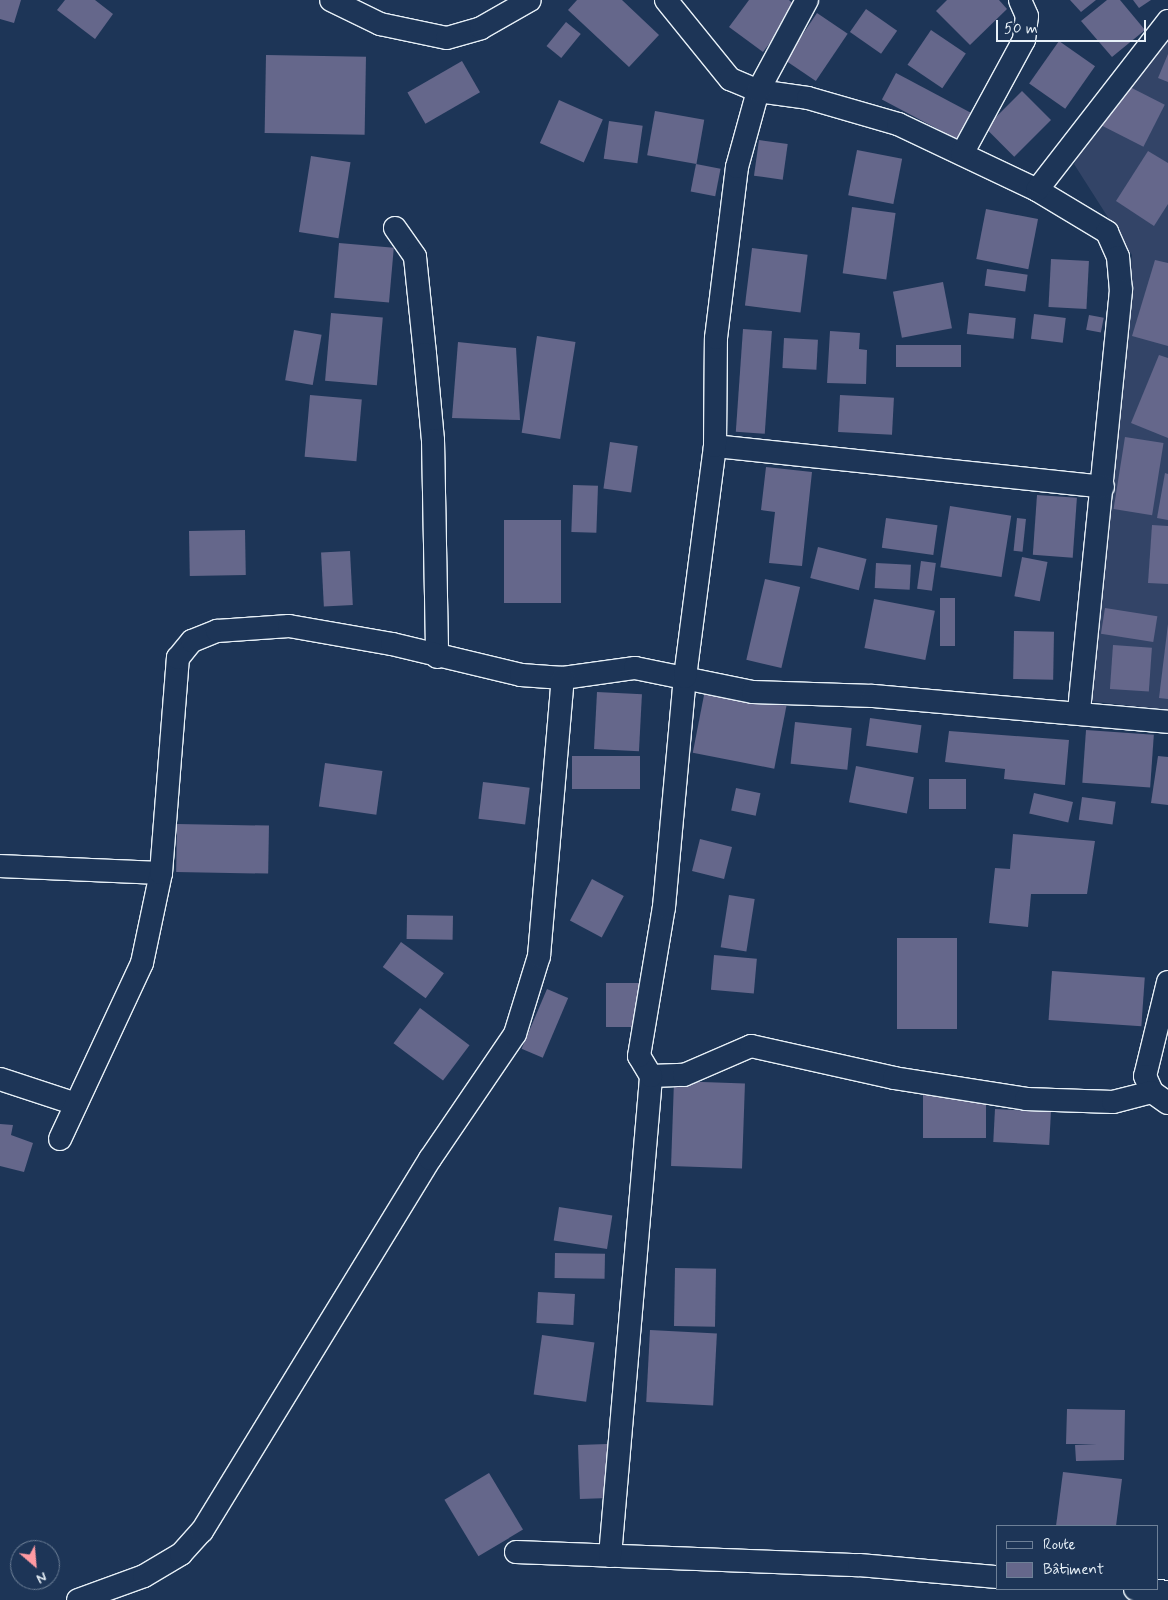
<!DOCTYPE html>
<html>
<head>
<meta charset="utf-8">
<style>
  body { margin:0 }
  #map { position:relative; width:1168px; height:1600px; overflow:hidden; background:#1d3557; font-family:Mynerve,sans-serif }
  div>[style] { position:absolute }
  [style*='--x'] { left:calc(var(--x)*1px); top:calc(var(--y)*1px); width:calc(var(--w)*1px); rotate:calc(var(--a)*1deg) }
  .built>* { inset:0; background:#334467 }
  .building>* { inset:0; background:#65678b; transform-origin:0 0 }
  .roads { filter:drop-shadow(1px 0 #e8f1f8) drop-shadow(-1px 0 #e8f1f8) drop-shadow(0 1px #e8f1f8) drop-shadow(0 -1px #e8f1f8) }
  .minor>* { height:22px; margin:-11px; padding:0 11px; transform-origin:11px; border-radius:11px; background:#1d3557 }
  span { translate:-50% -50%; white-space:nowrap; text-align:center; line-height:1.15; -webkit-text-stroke:4px #1d3557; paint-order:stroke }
  .legend { position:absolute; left:996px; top:1525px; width:162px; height:65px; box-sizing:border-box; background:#1d3557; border:1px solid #6e8097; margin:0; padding:6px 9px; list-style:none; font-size:15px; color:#e8f1f8 }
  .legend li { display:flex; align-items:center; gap:10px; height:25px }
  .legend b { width:25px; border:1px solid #6e8097 }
  .north { position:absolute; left:10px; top:1540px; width:50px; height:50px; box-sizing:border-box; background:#1d3557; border:1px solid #6e8097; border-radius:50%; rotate:153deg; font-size:14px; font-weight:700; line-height:20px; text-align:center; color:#e8f1f8 }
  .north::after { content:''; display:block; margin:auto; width:18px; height:22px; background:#ff9aa2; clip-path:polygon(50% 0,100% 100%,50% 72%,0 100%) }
  .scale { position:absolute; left:996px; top:20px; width:150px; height:22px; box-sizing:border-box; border:2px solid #e8f1f8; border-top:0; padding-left:6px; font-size:15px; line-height:18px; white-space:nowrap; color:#e8f1f8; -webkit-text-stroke:4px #1d3557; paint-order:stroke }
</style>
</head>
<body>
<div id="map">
  <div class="built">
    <i style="clip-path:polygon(1168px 31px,1168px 710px,1088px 701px,1123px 379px,1132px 255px,1074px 164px,1116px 88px)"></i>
  </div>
  <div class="building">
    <i style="clip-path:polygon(0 0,21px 0,14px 23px,0 19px)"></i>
    <i style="clip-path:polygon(65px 0,95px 0,113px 14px,95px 39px,57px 10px)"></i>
    <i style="clip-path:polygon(577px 0,622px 0,659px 35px,629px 67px,568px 10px)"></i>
    <i style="clip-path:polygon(749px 0,789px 0,797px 7px,763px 52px,729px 27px)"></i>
    <i style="clip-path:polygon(947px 0,999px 0,1007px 9px,970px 45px,936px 11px)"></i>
    <i style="clip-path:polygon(1070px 0,1096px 0,1081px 12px)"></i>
    <i style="clip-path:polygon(1107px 0,1120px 0,1145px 30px,1112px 57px,1081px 21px)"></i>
    <i style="clip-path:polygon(1133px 0,1151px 0,1139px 8px)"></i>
    <i style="left:866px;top:9px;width:38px;height:28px;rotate:35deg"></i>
    <i style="left:817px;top:13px;width:37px;height:57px;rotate:34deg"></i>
    <i style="left:566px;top:22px;width:19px;height:31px;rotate:39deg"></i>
    <i style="left:931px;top:30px;width:42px;height:42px;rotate:34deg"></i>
    <i style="left:1059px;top:41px;width:44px;height:52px;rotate:35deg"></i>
    <i style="clip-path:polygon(1168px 54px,1168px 82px,1158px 78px)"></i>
    <i style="left:266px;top:55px;width:100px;height:78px;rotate:1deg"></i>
    <i style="left:462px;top:61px;width:36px;height:63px;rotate:60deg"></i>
    <i style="left:896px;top:73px;width:89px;height:30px;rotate:28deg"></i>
    <i style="left:1122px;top:83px;width:48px;height:47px;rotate:27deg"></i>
    <i style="left:1022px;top:91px;width:41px;height:52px;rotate:45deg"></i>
    <i style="left:559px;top:100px;width:48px;height:47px;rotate:24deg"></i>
    <i style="left:655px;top:111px;width:50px;height:45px;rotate:10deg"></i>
    <i style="left:609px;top:121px;width:34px;height:38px;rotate:8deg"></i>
    <i style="left:759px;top:140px;width:29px;height:36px;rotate:8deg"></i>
    <i style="left:857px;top:150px;width:46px;height:46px;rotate:11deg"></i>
    <i style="clip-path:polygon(1148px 151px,1168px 163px,1168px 204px,1154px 226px,1116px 201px)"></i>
    <i style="left:311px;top:156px;width:40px;height:77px;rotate:9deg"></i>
    <i style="left:696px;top:164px;width:25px;height:28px;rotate:11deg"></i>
    <i style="left:852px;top:207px;width:44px;height:67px;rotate:8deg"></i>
    <i style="left:986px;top:209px;width:53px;height:51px;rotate:11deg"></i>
    <i style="left:339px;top:243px;width:55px;height:55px;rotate:5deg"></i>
    <i style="left:752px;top:248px;width:56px;height:58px;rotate:7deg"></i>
    <i style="left:1051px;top:259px;width:38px;height:48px;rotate:3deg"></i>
    <i style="clip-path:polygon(1155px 260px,1168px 263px,1168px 346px,1132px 336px)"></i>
    <i style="left:987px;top:269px;width:41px;height:17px;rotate:8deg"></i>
    <i style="left:943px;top:282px;width:47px;height:51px;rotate:79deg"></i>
    <i style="left:331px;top:313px;width:52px;height:68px;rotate:5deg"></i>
    <i style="left:969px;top:313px;width:47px;height:21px;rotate:6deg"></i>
    <i style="left:1034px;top:314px;width:32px;height:25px;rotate:7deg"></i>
    <i style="left:1089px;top:315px;width:15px;height:15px;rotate:11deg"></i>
    <i style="left:743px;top:329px;width:29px;height:103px;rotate:4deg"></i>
    <i style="left:294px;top:330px;width:28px;height:51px;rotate:10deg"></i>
    <i style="clip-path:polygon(830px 331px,860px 333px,859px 349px,867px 350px,866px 384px,827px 383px)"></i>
    <i style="left:537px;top:336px;width:39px;height:98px;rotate:9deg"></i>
    <i style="left:784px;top:338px;width:34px;height:30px;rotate:3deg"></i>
    <i style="clip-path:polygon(458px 342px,516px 348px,520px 420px,452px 418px)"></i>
    <i style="left:961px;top:345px;width:22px;height:65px;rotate:90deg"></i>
    <i style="clip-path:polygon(1159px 355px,1168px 358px,1168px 438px,1131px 423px)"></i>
    <i style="left:310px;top:395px;width:52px;height:62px;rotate:5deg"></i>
    <i style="left:840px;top:395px;width:54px;height:37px;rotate:3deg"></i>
    <i style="left:1125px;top:437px;width:39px;height:73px;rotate:9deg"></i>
    <i style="left:610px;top:442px;width:28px;height:47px;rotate:8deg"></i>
    <i style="clip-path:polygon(766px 467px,812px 472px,802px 566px,769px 563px,775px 512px,761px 510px)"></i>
    <i style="clip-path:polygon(1165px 473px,1168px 474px,1168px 520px,1157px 518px)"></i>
    <i style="left:573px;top:485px;width:25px;height:47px;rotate:2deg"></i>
    <i style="left:1037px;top:495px;width:40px;height:60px;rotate:4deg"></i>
    <i style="left:950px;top:506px;width:62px;height:62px;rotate:9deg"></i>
    <i style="left:886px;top:518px;width:52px;height:30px;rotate:8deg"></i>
    <i style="left:1017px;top:518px;width:9px;height:33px;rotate:6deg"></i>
    <i style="left:504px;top:520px;width:57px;height:83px"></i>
    <i style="clip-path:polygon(1152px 525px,1168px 526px,1168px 584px,1148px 583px)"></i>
    <i style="left:245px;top:530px;width:45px;height:56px;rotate:89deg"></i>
    <i style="left:818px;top:547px;width:50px;height:32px;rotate:14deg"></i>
    <i style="left:350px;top:551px;width:54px;height:29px;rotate:87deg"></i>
    <i style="left:1022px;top:557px;width:26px;height:40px;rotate:11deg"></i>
    <i style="left:921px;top:561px;width:15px;height:28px;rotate:8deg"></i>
    <i style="left:876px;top:563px;width:35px;height:25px;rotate:3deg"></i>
    <i style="left:765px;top:579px;width:36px;height:83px;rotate:13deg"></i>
    <i style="left:940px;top:598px;width:15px;height:48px"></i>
    <i style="left:874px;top:599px;width:62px;height:50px;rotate:11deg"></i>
    <i style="left:1105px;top:608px;width:53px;height:26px;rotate:9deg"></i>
    <i style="clip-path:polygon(1168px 624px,1168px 699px,1159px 698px)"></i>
    <i style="left:1014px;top:631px;width:40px;height:48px;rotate:1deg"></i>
    <i style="left:1113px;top:645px;width:39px;height:44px;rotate:4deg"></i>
    <i style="left:705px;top:690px;width:83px;height:64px;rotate:11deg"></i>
    <i style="left:597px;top:692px;width:45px;height:57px;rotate:3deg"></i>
    <i style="left:870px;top:718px;width:52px;height:28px;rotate:8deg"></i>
    <i style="left:795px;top:722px;width:57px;height:42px;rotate:6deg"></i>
    <i style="left:1086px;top:730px;width:68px;height:53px;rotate:4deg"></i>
    <i style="clip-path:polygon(949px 731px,1069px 740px,1065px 785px,1004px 779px,1005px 769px,945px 762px)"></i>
    <i style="left:572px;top:756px;width:68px;height:33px"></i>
    <i style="clip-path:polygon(1158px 756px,1168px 757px,1168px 805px,1151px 803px)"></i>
    <i style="left:325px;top:763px;width:58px;height:44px;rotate:8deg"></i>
    <i style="left:856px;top:766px;width:59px;height:37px;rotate:11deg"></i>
    <i style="left:929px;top:779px;width:37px;height:30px"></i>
    <i style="left:483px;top:782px;width:47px;height:37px;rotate:7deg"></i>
    <i style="left:736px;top:788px;width:25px;height:23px;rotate:12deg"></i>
    <i style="left:1034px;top:793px;width:40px;height:21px;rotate:13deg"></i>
    <i style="left:1082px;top:797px;width:34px;height:23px;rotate:8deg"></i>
    <i style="left:177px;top:824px;width:92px;height:48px;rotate:1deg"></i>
    <i style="clip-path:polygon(1013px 834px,1095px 841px,1087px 894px,1031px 894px,1028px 927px,989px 923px,995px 868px,1010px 869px)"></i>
    <i style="left:700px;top:839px;width:33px;height:33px;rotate:14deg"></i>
    <i style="left:592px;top:879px;width:36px;height:47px;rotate:28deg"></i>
    <i style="left:729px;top:895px;width:26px;height:53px;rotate:9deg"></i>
    <i style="left:407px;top:915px;width:46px;height:24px;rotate:1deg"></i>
    <i style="left:897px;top:938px;width:60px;height:91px"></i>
    <i style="left:401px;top:942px;width:53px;height:31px;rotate:36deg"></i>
    <i style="left:714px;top:955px;width:43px;height:35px;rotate:5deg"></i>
    <i style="left:1052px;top:971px;width:93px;height:49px;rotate:4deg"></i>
    <i style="left:606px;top:983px;width:33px;height:44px"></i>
    <i style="left:547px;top:989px;width:23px;height:65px;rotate:23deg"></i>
    <i style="left:420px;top:1008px;width:62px;height:44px;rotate:37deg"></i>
    <i style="left:674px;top:1081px;width:71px;height:85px;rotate:2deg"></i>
    <i style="left:923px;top:1095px;width:63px;height:43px"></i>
    <i style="left:995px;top:1109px;width:56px;height:33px;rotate:3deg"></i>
    <i style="clip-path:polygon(0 1124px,13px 1125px,11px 1135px,33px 1143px,24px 1172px,0 1166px)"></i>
    <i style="left:559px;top:1207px;width:54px;height:34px;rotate:9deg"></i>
    <i style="left:555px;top:1253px;width:50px;height:25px;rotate:1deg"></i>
    <i style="left:675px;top:1268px;width:41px;height:58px;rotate:1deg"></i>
    <i style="left:538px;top:1292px;width:37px;height:31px;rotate:3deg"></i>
    <i style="left:650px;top:1330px;width:67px;height:72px;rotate:3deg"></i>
    <i style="left:542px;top:1335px;width:53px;height:60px;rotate:8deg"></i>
    <i style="clip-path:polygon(1067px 1409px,1125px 1410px,1124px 1460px,1076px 1461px,1075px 1445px,1097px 1444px,1066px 1444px)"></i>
    <i style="left:607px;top:1444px;width:54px;height:29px;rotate:88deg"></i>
    <i style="clip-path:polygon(1063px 1472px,1122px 1479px,1116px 1526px,1056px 1526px)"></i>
    <i style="left:489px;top:1473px;width:66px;height:52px;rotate:59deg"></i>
  </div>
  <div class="roads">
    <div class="minor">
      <i style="--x:331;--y:0;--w:55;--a:26.1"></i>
      <i style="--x:380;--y:24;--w:68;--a:11.8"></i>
      <i style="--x:447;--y:38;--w:35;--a:-16"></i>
      <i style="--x:481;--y:28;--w:56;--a:-29.7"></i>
      <i style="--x:666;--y:0;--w:102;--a:51"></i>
      <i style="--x:730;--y:79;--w:30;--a:23"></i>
      <i style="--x:758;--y:91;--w:50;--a:8"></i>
      <i style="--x:808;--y:98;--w:94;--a:16.1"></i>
      <i style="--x:898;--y:124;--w:154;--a:25.4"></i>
      <i style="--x:1037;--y:190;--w:82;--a:31"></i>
      <i style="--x:1107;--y:232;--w:27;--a:66"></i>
      <i style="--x:1118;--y:257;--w:33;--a:85"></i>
      <i style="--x:1121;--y:290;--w:425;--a:95.7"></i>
      <i style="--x:962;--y:154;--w:130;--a:-61.5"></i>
      <i style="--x:1024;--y:40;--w:24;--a:-83"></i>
      <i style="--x:1027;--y:16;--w:17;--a:-114"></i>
      <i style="--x:1037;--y:190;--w:214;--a:-52.2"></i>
      <i style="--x:395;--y:228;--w:35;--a:55"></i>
      <i style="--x:415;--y:257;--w:98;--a:84.1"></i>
      <i style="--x:425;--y:354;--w:86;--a:84.7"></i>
      <i style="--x:433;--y:440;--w:217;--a:88.9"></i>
      <i style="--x:715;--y:446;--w:390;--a:6"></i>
      <i style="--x:0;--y:866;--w:161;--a:2.5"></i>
      <i style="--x:1168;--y:982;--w:97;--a:103.7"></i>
      <i style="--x:1145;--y:1076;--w:17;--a:66"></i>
      <i style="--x:1152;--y:1092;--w:19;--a:35"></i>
      <i style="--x:651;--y:1076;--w:33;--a:-2"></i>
      <i style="--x:684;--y:1075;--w:73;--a:-23.4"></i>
      <i style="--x:751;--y:1046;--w:147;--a:12.6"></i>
      <i style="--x:894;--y:1078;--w:134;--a:9"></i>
      <i style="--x:1026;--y:1099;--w:87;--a:2"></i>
      <i style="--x:1113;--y:1102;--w:40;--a:-14.4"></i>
      <i style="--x:0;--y:1079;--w:80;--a:18.2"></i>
      <i style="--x:60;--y:1139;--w:194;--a:-65"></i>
      <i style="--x:142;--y:963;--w:92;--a:-78.1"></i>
      <i style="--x:161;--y:873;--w:216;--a:-85.5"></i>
      <i style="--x:178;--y:658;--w:22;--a:-51"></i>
      <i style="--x:192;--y:641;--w:27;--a:-22"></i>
      <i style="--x:217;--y:631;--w:72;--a:-4"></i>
      <i style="--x:289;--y:626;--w:105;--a:9.9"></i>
      <i style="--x:392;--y:644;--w:133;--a:13.5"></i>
      <i style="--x:521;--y:675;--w:42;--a:4.1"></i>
      <i style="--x:563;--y:678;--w:73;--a:-7.9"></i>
      <i style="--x:635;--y:668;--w:120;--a:11.5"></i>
      <i style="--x:753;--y:692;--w:120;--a:1.9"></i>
      <i style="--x:873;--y:696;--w:296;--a:5"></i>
      <i style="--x:516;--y:1552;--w:343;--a:2.2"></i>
      <i style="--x:859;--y:1565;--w:139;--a:5"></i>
      <i style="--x:610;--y:1556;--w:482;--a:-85.1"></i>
      <i style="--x:651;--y:1076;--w:23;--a:-121"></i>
      <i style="--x:639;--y:1056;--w:151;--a:-80.5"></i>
      <i style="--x:664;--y:907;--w:231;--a:-84.8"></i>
      <i style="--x:685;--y:677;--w:233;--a:-82.6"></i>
      <i style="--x:715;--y:446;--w:108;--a:-89.5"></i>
      <i style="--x:716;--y:338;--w:172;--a:-83"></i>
      <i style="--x:737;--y:167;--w:79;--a:-74.6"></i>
      <i style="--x:758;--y:91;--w:103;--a:-61.7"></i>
      <i style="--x:1135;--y:1589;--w:33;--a:5"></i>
      <i style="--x:78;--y:1600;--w:70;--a:-20"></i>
      <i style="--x:144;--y:1576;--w:43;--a:-30.7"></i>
      <i style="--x:181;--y:1554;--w:31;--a:-48"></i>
      <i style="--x:202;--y:1531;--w:436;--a:-58.5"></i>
      <i style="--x:430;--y:1159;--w:151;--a:-55.8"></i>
      <i style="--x:515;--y:1034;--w:82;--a:-72.9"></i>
      <i style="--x:539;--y:956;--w:279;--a:-85.1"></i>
    </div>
  </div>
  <ul class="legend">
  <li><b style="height:6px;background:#1d3557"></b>Route</li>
  <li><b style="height:14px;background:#65678b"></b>Bâtiment</li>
  </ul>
  <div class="north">N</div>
  <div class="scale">50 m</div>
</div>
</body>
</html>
